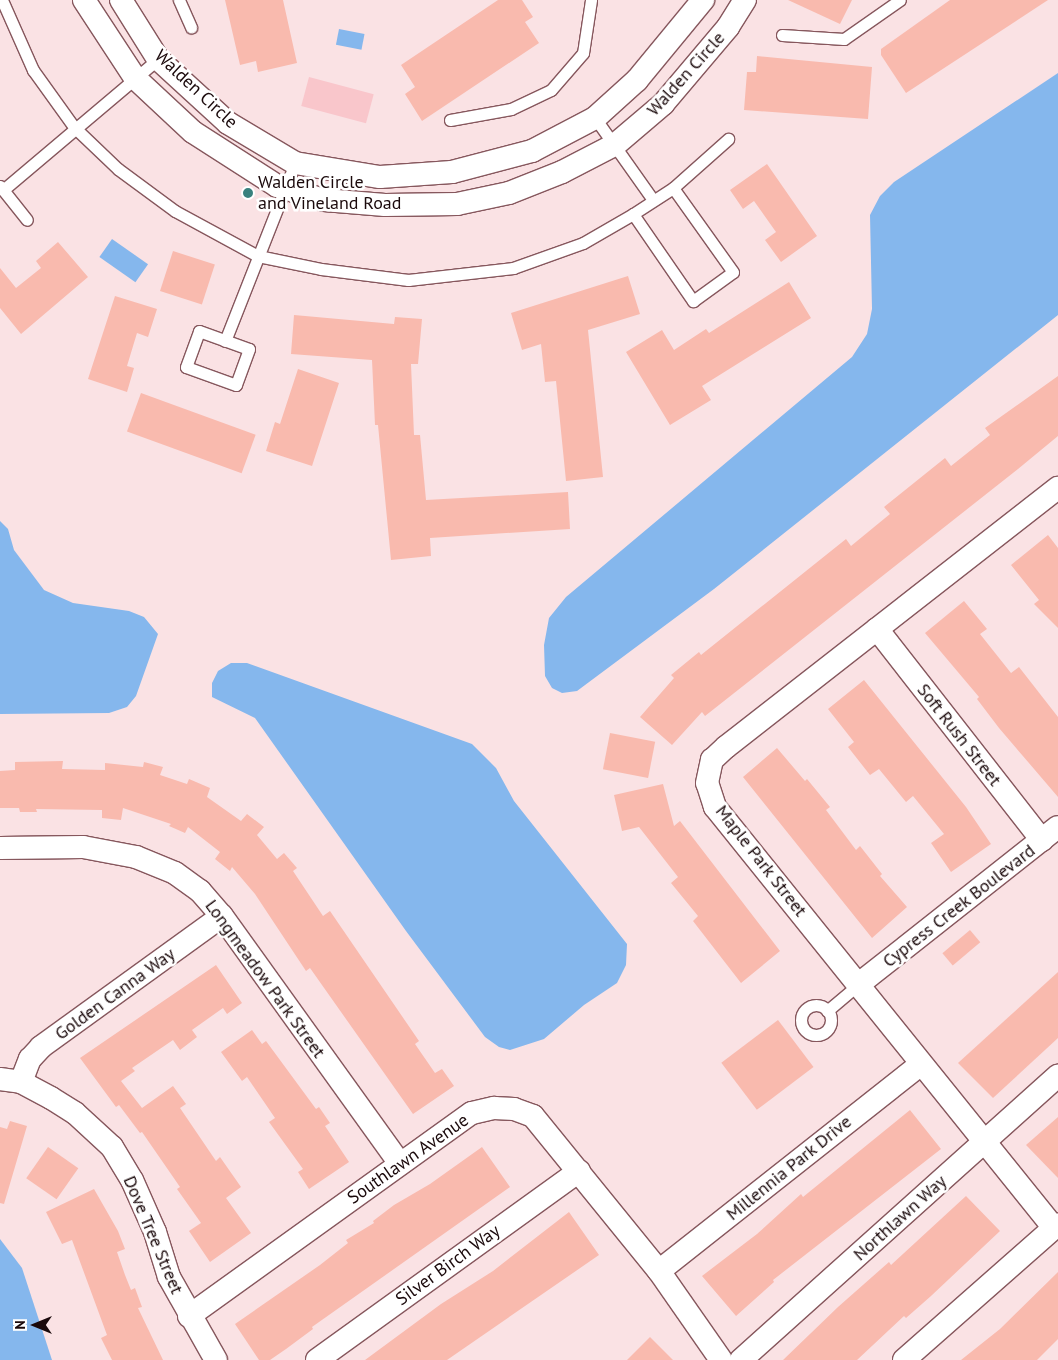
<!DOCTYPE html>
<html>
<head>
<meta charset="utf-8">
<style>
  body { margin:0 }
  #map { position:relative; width:1058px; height:1360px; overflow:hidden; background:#fae2e4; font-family:"PT Sans",sans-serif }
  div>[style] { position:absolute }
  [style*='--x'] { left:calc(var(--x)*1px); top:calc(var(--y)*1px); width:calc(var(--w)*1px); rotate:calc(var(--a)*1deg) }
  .green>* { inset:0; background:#f9c6cb; transform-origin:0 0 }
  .water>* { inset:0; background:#85b7ed; transform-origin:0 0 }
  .building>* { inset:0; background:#f9baae; transform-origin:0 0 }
  .roads { filter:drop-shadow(1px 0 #86575d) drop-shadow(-1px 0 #86575d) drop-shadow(0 1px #86575d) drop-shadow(0 -1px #86575d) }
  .lane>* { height:11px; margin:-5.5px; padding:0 5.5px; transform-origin:5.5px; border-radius:5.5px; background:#fff }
  .lane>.ring { margin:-5.5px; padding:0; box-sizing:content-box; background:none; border:11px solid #fff; border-radius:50% }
  .street>* { height:22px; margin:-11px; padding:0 11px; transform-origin:11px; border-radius:11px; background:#fff }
  .dots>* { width:14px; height:14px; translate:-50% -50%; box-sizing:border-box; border:2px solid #fff; border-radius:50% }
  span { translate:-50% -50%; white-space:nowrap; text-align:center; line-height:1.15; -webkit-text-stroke:5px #fff; paint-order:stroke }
  .street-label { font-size:18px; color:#1a090b }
  .poi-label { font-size:18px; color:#1a090b }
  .left { translate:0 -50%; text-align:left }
  .north { position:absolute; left:10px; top:1300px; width:50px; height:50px; -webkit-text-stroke:4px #fff; paint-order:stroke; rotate:270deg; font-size:14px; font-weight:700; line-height:20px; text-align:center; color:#1a090b }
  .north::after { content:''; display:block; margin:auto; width:18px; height:22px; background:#1a090b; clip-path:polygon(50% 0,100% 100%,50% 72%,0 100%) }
</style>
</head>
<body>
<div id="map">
  <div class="green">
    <i style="left:309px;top:77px;width:67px;height:30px;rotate:15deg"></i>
  </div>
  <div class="water">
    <i style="left:339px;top:29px;width:26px;height:16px;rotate:11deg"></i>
    <i style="clip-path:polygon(1058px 73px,1058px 315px,714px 589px,577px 691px,562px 693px,552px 688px,545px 676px,544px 645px,549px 618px,566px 597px,852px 357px,867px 334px,872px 309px,870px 215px,880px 196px,894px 182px)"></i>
    <i style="left:112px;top:239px;width:44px;height:22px;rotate:35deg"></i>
    <i style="clip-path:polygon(0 521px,8px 529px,14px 550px,44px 590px,73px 603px,129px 611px,144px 617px,158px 634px,136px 696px,127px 707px,109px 713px,0 714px)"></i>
    <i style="clip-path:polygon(231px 663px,247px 663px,472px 744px,496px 768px,514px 801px,627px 944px,626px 965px,617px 983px,584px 1005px,544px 1039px,510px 1050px,499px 1047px,485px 1037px,406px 931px,255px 718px,212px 697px,212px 683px,218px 671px)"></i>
    <i style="clip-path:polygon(0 1239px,22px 1268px,52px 1360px,0 1360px)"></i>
  </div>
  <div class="building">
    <i style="clip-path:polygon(225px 0,283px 0,297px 63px,258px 72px,256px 61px,240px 65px)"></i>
    <i style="clip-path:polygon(498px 0,522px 0,533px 17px,525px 22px,539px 43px,422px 121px,405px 94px,415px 87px,401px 65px)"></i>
    <i style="clip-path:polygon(788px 0,852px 0,840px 24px)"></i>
    <i style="clip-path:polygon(950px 0,1048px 0,906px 93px,881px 55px,881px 49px)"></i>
    <i style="clip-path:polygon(757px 56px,872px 67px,868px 119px,744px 110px,747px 72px,756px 72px)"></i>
    <i style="clip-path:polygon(767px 164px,817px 236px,781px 262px,765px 240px,776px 232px,754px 201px,743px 209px,730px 190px)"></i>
    <i style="clip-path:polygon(58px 242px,88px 277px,21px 334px,0 308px,0 268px,16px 288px,41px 268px,36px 261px)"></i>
    <i style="left:173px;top:251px;width:44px;height:42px;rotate:18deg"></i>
    <i style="clip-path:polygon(628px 276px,640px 314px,588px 330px,603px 477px,566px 481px,556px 381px,545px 382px,541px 344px,522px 350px,511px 313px)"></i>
    <i style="clip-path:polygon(789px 282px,811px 318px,702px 386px,711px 400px,670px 425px,626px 352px,662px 330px,674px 350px,706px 329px,709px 333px)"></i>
    <i style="clip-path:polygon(115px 296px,157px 309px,148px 337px,137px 333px,127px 366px,134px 368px,127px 392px,88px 379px)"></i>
    <i style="clip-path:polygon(294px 315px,394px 324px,395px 317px,422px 319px,418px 364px,411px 364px,414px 435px,420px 435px,426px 500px,568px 492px,570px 529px,430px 538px,431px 556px,391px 560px,378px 425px,375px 425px,372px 360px,291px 354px)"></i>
    <i style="clip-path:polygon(298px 369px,339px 383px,312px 466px,266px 451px,275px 422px,280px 424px)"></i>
    <i style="clip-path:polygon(1058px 376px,1058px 436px,1018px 469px,705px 716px,702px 712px,672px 745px,640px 717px,674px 678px,671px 675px,699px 652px,701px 655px,846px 539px,851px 546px,890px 514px,884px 507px,945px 458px,951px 466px,990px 435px,985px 428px)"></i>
    <i style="left:141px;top:393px;width:122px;height:41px;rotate:20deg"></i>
    <i style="clip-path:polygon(1048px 535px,1058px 548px,1058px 628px,1034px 604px,1039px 600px,1011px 565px)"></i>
    <i style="clip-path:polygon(964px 601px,987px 629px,980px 634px,1011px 673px,1019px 667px,1058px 717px,1058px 797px,999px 728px,977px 699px,979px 697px,925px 633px)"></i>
    <i style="clip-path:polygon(864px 680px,966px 807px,991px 844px,951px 872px,931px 843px,944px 834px,913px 796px,906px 802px,879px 769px,870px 775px,848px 747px,854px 742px,828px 709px)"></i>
    <i style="left:610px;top:733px;width:46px;height:37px;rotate:11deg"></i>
    <i style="clip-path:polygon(777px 748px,805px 781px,807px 779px,830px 807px,826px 810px,856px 850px,860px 846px,882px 874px,880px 876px,907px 907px,872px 938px,743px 777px)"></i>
    <i style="clip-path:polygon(63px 761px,62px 769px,105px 770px,105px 763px,143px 767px,144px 762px,163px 767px,160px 775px,187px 784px,189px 779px,210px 788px,207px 797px,241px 821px,247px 814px,264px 827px,257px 835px,277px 859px,284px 853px,297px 868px,293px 871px,323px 916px,330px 911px,419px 1041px,415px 1044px,435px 1073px,442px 1069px,454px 1086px,413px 1114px,310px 968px,306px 971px,255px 894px,232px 867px,230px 871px,215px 859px,220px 852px,188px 827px,185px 833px,169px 826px,171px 824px,123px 808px,121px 820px,102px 818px,102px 810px,36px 809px,37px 812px,20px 812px,19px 808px,0 808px,0 771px,15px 770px,15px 762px)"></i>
    <i style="clip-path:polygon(663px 784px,674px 826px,680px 821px,780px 951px,741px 983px,693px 921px,698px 916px,671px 883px,678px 877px,639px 827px,622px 831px,614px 795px)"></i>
    <i style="left:970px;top:930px;width:16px;height:36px;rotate:50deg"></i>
    <i style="clip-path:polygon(216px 965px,242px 1003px,227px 1014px,223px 1008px,192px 1030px,197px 1037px,180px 1050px,173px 1040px,132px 1068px,135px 1071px,121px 1081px,142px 1108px,173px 1086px,186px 1104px,180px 1108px,216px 1161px,220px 1157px,241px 1187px,226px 1198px,251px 1233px,210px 1262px,189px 1231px,201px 1223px,177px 1189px,180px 1187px,142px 1132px,140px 1133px,119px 1105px,116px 1107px,80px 1058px)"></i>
    <i style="clip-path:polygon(1058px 972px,1058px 1038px,993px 1098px,958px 1063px)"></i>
    <i style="left:778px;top:1020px;width:59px;height:71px;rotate:53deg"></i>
    <i style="clip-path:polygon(252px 1030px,262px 1044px,266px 1041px,316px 1109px,319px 1107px,330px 1123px,325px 1126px,349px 1162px,309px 1189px,298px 1172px,303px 1169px,269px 1122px,275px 1118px,247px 1077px,242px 1081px,221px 1052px)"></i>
    <i style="clip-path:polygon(910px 1110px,941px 1149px,773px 1280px,774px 1282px,736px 1316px,702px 1276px,757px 1234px,801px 1194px,803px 1197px)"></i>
    <i style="clip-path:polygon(1058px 1117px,1058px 1178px,1026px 1145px)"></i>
    <i style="clip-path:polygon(10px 1121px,27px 1126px,4px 1204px,0 1203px,0 1127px,7px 1129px)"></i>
    <i style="left:48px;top:1147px;width:37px;height:38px;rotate:35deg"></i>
    <i style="clip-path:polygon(482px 1147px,510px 1187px,312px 1327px,313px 1329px,286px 1349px,270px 1360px,259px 1360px,235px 1324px,320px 1265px,348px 1243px,346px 1240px,374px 1223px,373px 1221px,394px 1205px,430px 1184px)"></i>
    <i style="clip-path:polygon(94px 1189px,118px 1231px,125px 1249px,117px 1252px,125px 1275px,131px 1290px,135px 1288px,142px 1307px,138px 1308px,163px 1360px,112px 1360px,101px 1338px,107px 1335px,72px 1240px,62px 1244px,46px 1212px)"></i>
    <i style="clip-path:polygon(966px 1196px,1000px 1231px,931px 1296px,906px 1318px,904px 1316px,857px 1360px,783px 1360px,838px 1307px,889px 1262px,891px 1265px)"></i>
    <i style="clip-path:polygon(569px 1212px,599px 1255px,447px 1360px,365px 1360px,441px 1304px,493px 1271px)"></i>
    <i style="clip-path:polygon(1058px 1272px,1058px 1339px,1037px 1360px,961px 1360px,1000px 1329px)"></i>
    <i style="clip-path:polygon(650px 1337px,673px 1360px,627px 1360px)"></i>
  </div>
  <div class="roads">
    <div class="lane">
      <i style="--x:2;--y:0;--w:77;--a:66.1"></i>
      <i style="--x:33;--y:70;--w:70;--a:54.3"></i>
      <i style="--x:74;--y:127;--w:61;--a:43.7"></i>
      <i style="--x:118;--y:169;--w:71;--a:36.4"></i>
      <i style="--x:175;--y:211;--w:94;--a:28.5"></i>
      <i style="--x:258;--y:256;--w:64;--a:11.7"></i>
      <i style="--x:321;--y:269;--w:88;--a:7.2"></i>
      <i style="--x:408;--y:280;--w:106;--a:-6.5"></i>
      <i style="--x:513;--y:268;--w:74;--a:-19.7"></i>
      <i style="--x:583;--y:243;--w:58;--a:-30.1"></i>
      <i style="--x:633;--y:214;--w:48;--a:-33"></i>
      <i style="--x:673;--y:188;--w:74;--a:-41.7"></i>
      <i style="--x:179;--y:0;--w:30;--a:66"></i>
      <i style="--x:782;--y:35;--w:62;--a:3.7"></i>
      <i style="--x:844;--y:39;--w:68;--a:-34.9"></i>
      <i style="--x:595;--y:118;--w:100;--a:54.7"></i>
      <i style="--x:450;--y:120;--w:62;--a:-10.2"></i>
      <i style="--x:511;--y:109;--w:44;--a:-25.4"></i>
      <i style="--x:551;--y:90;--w:49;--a:-49.1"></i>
      <i style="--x:583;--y:53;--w:54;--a:-81.4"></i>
      <i style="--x:0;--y:186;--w:43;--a:51.5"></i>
      <i style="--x:3;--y:190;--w:203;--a:-40.2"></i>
      <i style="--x:633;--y:214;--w:106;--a:55.4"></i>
      <i style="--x:693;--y:301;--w:49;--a:-35.9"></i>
      <i style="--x:733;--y:272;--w:103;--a:-125.5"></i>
      <i style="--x:199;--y:331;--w:53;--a:19.8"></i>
      <i style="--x:249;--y:349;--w:38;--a:110"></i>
      <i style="--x:236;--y:385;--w:53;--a:-160.2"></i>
      <i style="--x:186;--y:367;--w:38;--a:-70"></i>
      <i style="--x:225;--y:341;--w:191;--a:-68.5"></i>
      <i class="ring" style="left:801px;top:1005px;width:19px;height:19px"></i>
      <i style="--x:827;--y:1011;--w:42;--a:-40.2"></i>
    </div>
    <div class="street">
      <i style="--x:84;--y:0;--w:93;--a:56.8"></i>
      <i style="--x:135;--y:78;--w:79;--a:43"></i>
      <i style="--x:193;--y:132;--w:100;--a:32.7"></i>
      <i style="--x:277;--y:186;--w:49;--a:16.6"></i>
      <i style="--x:324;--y:200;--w:61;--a:4.7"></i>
      <i style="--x:385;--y:205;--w:72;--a:-0.8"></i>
      <i style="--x:457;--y:204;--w:53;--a:-11.9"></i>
      <i style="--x:509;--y:193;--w:57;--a:-21.6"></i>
      <i style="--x:562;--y:172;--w:61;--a:-27.4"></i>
      <i style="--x:616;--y:144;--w:62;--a:-40.4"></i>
      <i style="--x:663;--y:104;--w:101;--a:-49.8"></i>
      <i style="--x:728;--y:27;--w:32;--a:-58"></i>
      <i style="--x:121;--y:0;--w:70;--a:57.9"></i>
      <i style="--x:158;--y:59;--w:95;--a:42.4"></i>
      <i style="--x:228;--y:123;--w:78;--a:30.8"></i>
      <i style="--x:295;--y:163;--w:86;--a:9.4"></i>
      <i style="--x:380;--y:177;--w:72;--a:-4"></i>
      <i style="--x:452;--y:172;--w:83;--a:-14.7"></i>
      <i style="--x:532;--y:151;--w:71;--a:-27.6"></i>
      <i style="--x:595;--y:118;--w:57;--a:-42.1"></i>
      <i style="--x:637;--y:80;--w:104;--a:-50.5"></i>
      <i style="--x:877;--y:629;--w:268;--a:52"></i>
      <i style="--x:0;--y:848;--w:83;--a:-0.7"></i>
      <i style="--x:83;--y:847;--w:54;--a:10.7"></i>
      <i style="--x:136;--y:857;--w:42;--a:22.3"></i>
      <i style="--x:175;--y:873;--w:31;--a:36"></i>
      <i style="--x:200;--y:891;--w:33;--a:49"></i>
      <i style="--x:222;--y:916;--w:305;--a:54.3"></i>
      <i style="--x:859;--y:984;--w:253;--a:-38.3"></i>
      <i style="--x:0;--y:1079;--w:21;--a:8"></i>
      <i style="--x:21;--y:1082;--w:34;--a:28"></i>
      <i style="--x:51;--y:1098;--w:28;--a:32"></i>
      <i style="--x:75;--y:1113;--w:50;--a:42.6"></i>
      <i style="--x:112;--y:1147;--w:39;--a:59"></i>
      <i style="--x:132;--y:1180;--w:57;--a:66.1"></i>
      <i style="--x:155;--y:1232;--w:47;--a:72.7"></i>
      <i style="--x:169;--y:1277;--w:95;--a:60.5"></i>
      <i style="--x:21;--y:1082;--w:25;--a:-69"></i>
      <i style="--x:30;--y:1059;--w:16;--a:-47"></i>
      <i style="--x:41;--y:1047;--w:223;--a:-35.9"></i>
      <i style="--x:1054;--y:1228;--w:541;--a:-128.84"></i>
      <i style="--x:715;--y:807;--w:25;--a:-108"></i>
      <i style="--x:707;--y:783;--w:24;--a:-78"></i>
      <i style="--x:712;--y:760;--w:19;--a:-43"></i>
      <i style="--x:726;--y:747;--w:421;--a:-38"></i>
      <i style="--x:659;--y:1271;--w:333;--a:-38.3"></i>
      <i style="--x:189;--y:1316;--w:348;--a:-35.7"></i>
      <i style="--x:472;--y:1113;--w:23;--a:-13"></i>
      <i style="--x:494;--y:1108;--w:20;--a:3"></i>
      <i style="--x:514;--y:1109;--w:20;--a:20"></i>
      <i style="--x:533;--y:1116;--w:200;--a:50.9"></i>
      <i style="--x:659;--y:1271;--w:108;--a:55.1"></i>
      <i style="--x:317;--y:1360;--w:323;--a:-35.8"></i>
      <i style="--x:741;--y:1360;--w:426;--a:-41.9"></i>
      <i style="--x:904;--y:1360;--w:205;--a:-41.4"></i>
    </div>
  </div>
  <div class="dots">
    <i style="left:248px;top:193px;background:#39817e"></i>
  </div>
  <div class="street-label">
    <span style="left:686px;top:74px;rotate:-48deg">Walden Circle</span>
    <span style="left:196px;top:89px;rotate:43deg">Walden Circle</span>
    <span style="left:959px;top:735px;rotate:52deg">Soft Rush Street</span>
    <span style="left:761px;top:861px;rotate:52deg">Maple Park Street</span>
    <span style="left:959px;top:906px;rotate:-38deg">Cypress Creek Boulevard</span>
    <span style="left:265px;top:979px;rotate:54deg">Longmeadow Park Street</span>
    <span style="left:115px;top:994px;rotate:-36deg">Golden Canna Way</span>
    <span style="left:408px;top:1159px;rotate:-35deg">Southlawn Avenue</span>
    <span style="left:789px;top:1168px;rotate:-39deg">Millennia Park Drive</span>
    <span style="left:900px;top:1218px;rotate:-42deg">Northlawn Way</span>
    <span style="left:153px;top:1235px;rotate:67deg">Dove Tree Street</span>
    <span style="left:448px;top:1265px;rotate:-36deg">Silver Birch Way</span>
  </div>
  <div class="poi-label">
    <span class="left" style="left:258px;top:193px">Walden Circle<br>and Vineland Road</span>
  </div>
  <div class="north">N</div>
</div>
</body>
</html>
